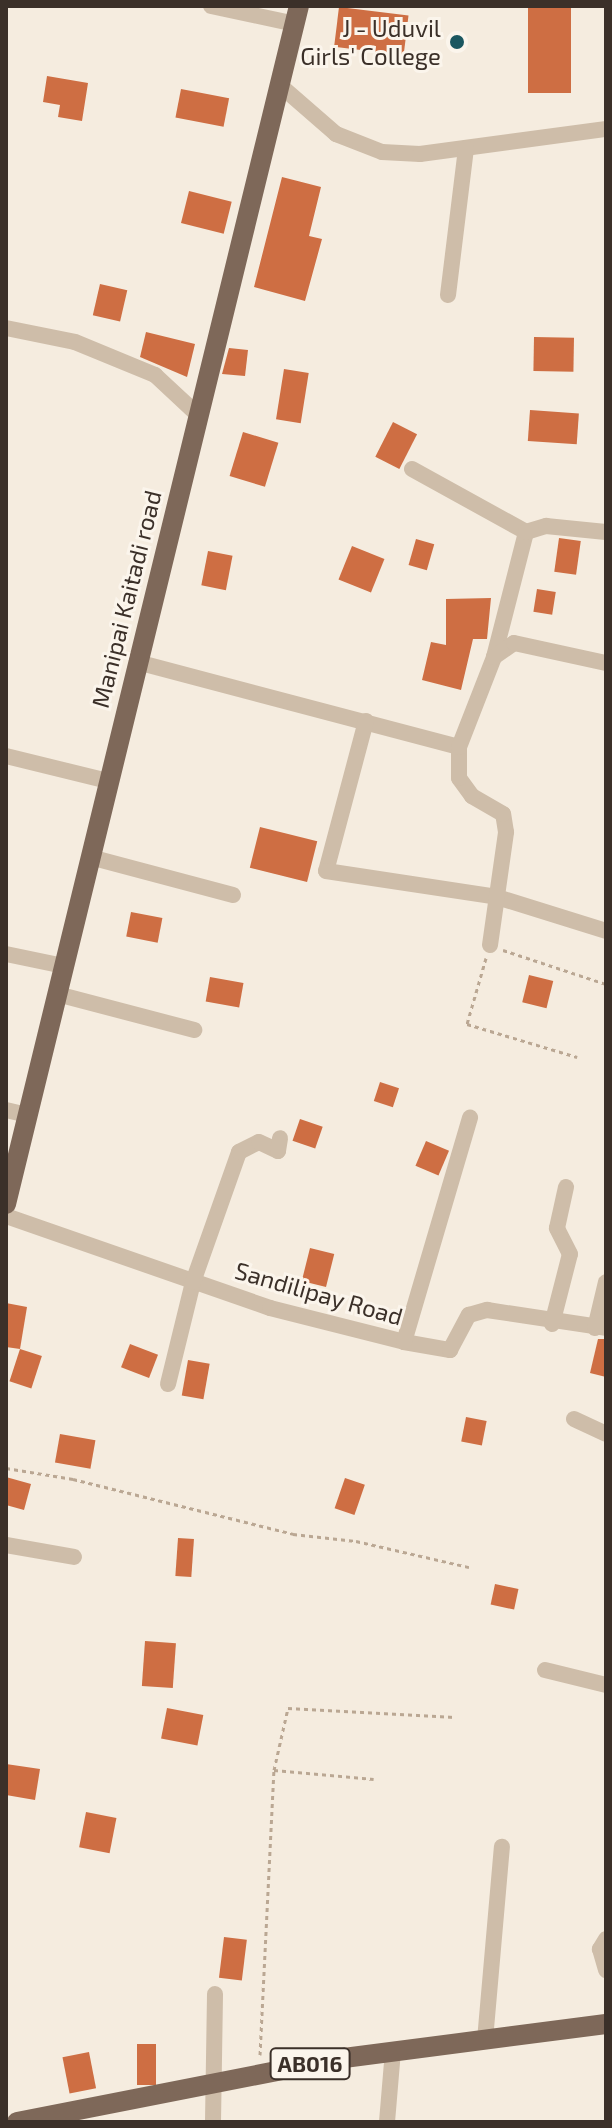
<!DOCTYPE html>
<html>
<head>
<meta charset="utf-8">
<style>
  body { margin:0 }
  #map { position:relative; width:612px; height:2128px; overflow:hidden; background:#f5ecdf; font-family:"Exo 2",sans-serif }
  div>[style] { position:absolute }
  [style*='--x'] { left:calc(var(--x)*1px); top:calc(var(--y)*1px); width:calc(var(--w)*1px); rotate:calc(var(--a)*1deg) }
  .building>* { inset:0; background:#ce6e43; transform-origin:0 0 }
  .path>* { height:3px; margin-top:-1.5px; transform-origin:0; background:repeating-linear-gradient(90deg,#baa793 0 4px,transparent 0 8px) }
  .minor>* { height:16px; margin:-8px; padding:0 8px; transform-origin:8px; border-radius:8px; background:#cebda9 }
  .major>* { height:20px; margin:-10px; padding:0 10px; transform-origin:10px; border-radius:10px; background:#7e6859 }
  .dots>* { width:22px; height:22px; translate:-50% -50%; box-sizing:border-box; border:4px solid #fbf5ec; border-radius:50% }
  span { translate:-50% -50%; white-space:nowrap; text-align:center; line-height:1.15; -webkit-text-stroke:6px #fbf5ec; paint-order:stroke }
  .shield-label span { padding:2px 6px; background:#fbf5ec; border:2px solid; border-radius:6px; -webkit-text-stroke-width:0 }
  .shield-label { font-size:22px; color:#3b3029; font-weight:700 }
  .poi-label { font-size:24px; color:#3b3029 }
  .right { translate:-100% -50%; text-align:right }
  .street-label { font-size:24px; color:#3b3029 }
  .frame { position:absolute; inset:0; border:8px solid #3b3029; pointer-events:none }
</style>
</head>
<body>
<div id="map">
  <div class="building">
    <i style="left:528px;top:6px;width:43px;height:87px"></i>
    <i style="left:339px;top:7px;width:70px;height:40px;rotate:7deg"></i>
    <i style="clip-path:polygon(47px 76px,88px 83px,82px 121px,58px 117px,60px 105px,43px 102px)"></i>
    <i style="left:181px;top:89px;width:49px;height:29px;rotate:11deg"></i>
    <i style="clip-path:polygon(282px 177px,321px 187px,309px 236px,322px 239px,305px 301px,254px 287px)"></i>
    <i style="left:189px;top:191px;width:44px;height:33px;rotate:14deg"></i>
    <i style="left:100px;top:284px;width:28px;height:32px;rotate:13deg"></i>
    <i style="clip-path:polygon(146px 332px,195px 344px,187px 377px,140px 357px)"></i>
    <i style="left:534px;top:337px;width:40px;height:34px;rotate:1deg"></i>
    <i style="clip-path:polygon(229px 348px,248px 350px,245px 376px,222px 374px)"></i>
    <i style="left:284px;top:369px;width:25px;height:51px;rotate:9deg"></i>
    <i style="left:530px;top:410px;width:49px;height:31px;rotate:4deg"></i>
    <i style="left:393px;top:422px;width:27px;height:39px;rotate:27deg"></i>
    <i style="left:243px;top:432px;width:37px;height:46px;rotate:17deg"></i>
    <i style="left:559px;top:538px;width:22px;height:34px;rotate:8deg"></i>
    <i style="left:416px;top:539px;width:19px;height:27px;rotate:16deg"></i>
    <i style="left:352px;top:546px;width:35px;height:36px;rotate:22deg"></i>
    <i style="left:208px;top:551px;width:25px;height:35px;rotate:11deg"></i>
    <i style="left:537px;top:589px;width:19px;height:23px;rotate:9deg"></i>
    <i style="clip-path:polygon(491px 598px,487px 639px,473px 639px,461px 690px,422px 680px,431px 642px,446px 645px,446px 599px)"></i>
    <i style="left:260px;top:827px;width:59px;height:42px;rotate:14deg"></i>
    <i style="left:131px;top:912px;width:32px;height:25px;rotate:11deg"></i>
    <i style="left:529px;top:975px;width:25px;height:28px;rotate:14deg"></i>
    <i style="left:210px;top:977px;width:34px;height:25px;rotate:10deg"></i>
    <i style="left:380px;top:1082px;width:20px;height:20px;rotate:18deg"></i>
    <i style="left:300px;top:1119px;width:24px;height:23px;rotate:19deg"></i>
    <i style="left:426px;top:1141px;width:25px;height:27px;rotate:23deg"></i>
    <i style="left:310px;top:1248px;width:25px;height:34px;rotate:14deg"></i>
    <i style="clip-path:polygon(6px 1303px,27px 1307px,20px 1349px,6px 1347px)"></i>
    <i style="clip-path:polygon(598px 1339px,606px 1339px,606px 1377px,590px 1373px)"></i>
    <i style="left:130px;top:1344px;width:30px;height:25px;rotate:21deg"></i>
    <i style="left:20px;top:1349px;width:23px;height:34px;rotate:18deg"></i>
    <i style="left:188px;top:1360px;width:22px;height:36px;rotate:10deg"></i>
    <i style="left:466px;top:1417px;width:21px;height:25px;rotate:11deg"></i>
    <i style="left:60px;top:1434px;width:36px;height:29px;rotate:10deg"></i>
    <i style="clip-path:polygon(6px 1477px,31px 1484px,24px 1510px,6px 1505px)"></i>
    <i style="left:345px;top:1478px;width:21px;height:32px;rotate:19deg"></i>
    <i style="left:178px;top:1538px;width:16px;height:38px;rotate:4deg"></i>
    <i style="left:495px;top:1584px;width:24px;height:21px;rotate:12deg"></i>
    <i style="left:145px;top:1641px;width:31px;height:45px;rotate:4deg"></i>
    <i style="left:167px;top:1708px;width:37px;height:31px;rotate:11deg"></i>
    <i style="clip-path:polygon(6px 1764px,40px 1769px,35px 1800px,6px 1795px)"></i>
    <i style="left:86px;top:1812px;width:31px;height:36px;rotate:11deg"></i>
    <i style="left:224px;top:1937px;width:23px;height:41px;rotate:7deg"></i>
    <i style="left:137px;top:2044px;width:19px;height:41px"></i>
    <i style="left:89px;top:2052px;width:37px;height:27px;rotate:79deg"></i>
  </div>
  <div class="path">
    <i style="--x:503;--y:950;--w:108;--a:18.3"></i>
    <i style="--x:486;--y:958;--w:69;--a:106.1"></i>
    <i style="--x:467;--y:1024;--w:115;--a:16.7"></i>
    <i style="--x:6;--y:1468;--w:68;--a:9.3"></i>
    <i style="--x:73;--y:1479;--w:227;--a:14"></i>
    <i style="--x:293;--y:1534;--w:63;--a:6.3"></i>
    <i style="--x:356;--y:1541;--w:116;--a:13"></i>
    <i style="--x:274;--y:1770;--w:64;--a:-77.3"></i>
    <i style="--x:288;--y:1708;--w:167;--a:3.1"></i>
    <i style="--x:260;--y:2055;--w:285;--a:-87.2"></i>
    <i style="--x:274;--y:1770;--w:100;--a:5.1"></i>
  </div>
  <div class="minor">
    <i style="--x:211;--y:6;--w:87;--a:12"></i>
    <i style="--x:282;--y:87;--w:72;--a:41"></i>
    <i style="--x:336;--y:134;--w:49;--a:21.4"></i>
    <i style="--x:382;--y:152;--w:38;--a:3"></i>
    <i style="--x:420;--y:154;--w:188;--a:-7.7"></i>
    <i style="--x:448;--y:295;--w:148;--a:-83"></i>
    <i style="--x:6;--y:328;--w:70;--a:11.5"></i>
    <i style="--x:75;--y:342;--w:87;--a:22.4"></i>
    <i style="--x:155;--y:375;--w:57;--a:42.9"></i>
    <i style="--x:412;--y:469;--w:130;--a:28.9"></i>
    <i style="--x:494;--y:657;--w:129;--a:-75.6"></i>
    <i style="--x:526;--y:532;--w:21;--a:-17"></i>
    <i style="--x:546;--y:526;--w:60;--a:5.7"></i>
    <i style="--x:137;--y:662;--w:333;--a:14.8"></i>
    <i style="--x:366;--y:721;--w:155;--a:104.9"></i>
    <i style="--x:326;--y:871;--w:173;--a:8.6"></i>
    <i style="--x:497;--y:897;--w:114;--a:17.3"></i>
    <i style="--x:6;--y:756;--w:105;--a:13.8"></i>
    <i style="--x:90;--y:857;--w:148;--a:14.9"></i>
    <i style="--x:490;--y:945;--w:114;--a:-81.9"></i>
    <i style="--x:506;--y:832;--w:18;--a:-99"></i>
    <i style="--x:503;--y:814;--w:36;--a:-150"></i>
    <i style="--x:472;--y:796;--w:22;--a:-126"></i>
    <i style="--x:459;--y:778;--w:31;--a:-90"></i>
    <i style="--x:459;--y:747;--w:97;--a:-68.7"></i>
    <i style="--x:494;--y:657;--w:24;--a:-35"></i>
    <i style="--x:514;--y:643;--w:94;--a:12.3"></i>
    <i style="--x:6;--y:954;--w:59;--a:11.7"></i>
    <i style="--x:57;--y:994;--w:142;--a:14.7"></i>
    <i style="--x:6;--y:1110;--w:22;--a:13"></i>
    <i style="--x:6;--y:1216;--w:280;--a:19.2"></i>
    <i style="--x:270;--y:1308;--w:138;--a:14.2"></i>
    <i style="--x:404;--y:1342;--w:47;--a:9.9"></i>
    <i style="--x:450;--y:1350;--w:40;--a:-62"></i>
    <i style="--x:469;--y:1315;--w:19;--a:-16"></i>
    <i style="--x:487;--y:1310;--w:120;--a:8.6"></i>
    <i style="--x:552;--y:1324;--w:72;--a:-75.6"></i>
    <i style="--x:570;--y:1254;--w:29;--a:-117"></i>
    <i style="--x:557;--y:1228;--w:42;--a:-77.6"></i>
    <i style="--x:595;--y:1328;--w:47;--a:-76.6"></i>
    <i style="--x:404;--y:1342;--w:234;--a:-73.6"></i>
    <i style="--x:168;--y:1384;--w:105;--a:-76.2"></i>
    <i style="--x:193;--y:1282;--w:138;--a:-70.5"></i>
    <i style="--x:239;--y:1152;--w:22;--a:-27"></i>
    <i style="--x:259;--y:1142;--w:21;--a:25"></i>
    <i style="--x:278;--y:1151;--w:13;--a:-81"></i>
    <i style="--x:574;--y:1419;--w:35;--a:25"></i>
    <i style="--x:6;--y:1545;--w:69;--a:10"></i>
    <i style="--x:545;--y:1670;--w:63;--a:13.8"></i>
    <i style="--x:606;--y:1939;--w:12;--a:121"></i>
    <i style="--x:600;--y:1949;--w:22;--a:74"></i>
    <i style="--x:485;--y:2040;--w:194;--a:-85"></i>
    <i style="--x:213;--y:2122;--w:128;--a:-89.1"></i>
    <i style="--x:387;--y:2122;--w:72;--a:-85.2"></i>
  </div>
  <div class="major">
    <i style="--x:6;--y:1204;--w:1233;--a:-76.26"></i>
    <i style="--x:17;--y:2122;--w:333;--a:-11.1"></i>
    <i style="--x:344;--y:2058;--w:264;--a:-7.4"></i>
  </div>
  <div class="dots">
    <i style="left:457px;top:42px;background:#1b5760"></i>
  </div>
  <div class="shield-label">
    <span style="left:310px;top:2064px">AB016</span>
  </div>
  <div class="poi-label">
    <span class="right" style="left:441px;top:42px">J - Uduvil<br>Girls' College</span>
  </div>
  <div class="street-label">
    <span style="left:126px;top:599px;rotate:-76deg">Manipai Kaitadi road</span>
    <span style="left:319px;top:1293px;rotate:16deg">Sandilipay Road</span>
  </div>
  <div class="frame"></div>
</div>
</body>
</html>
